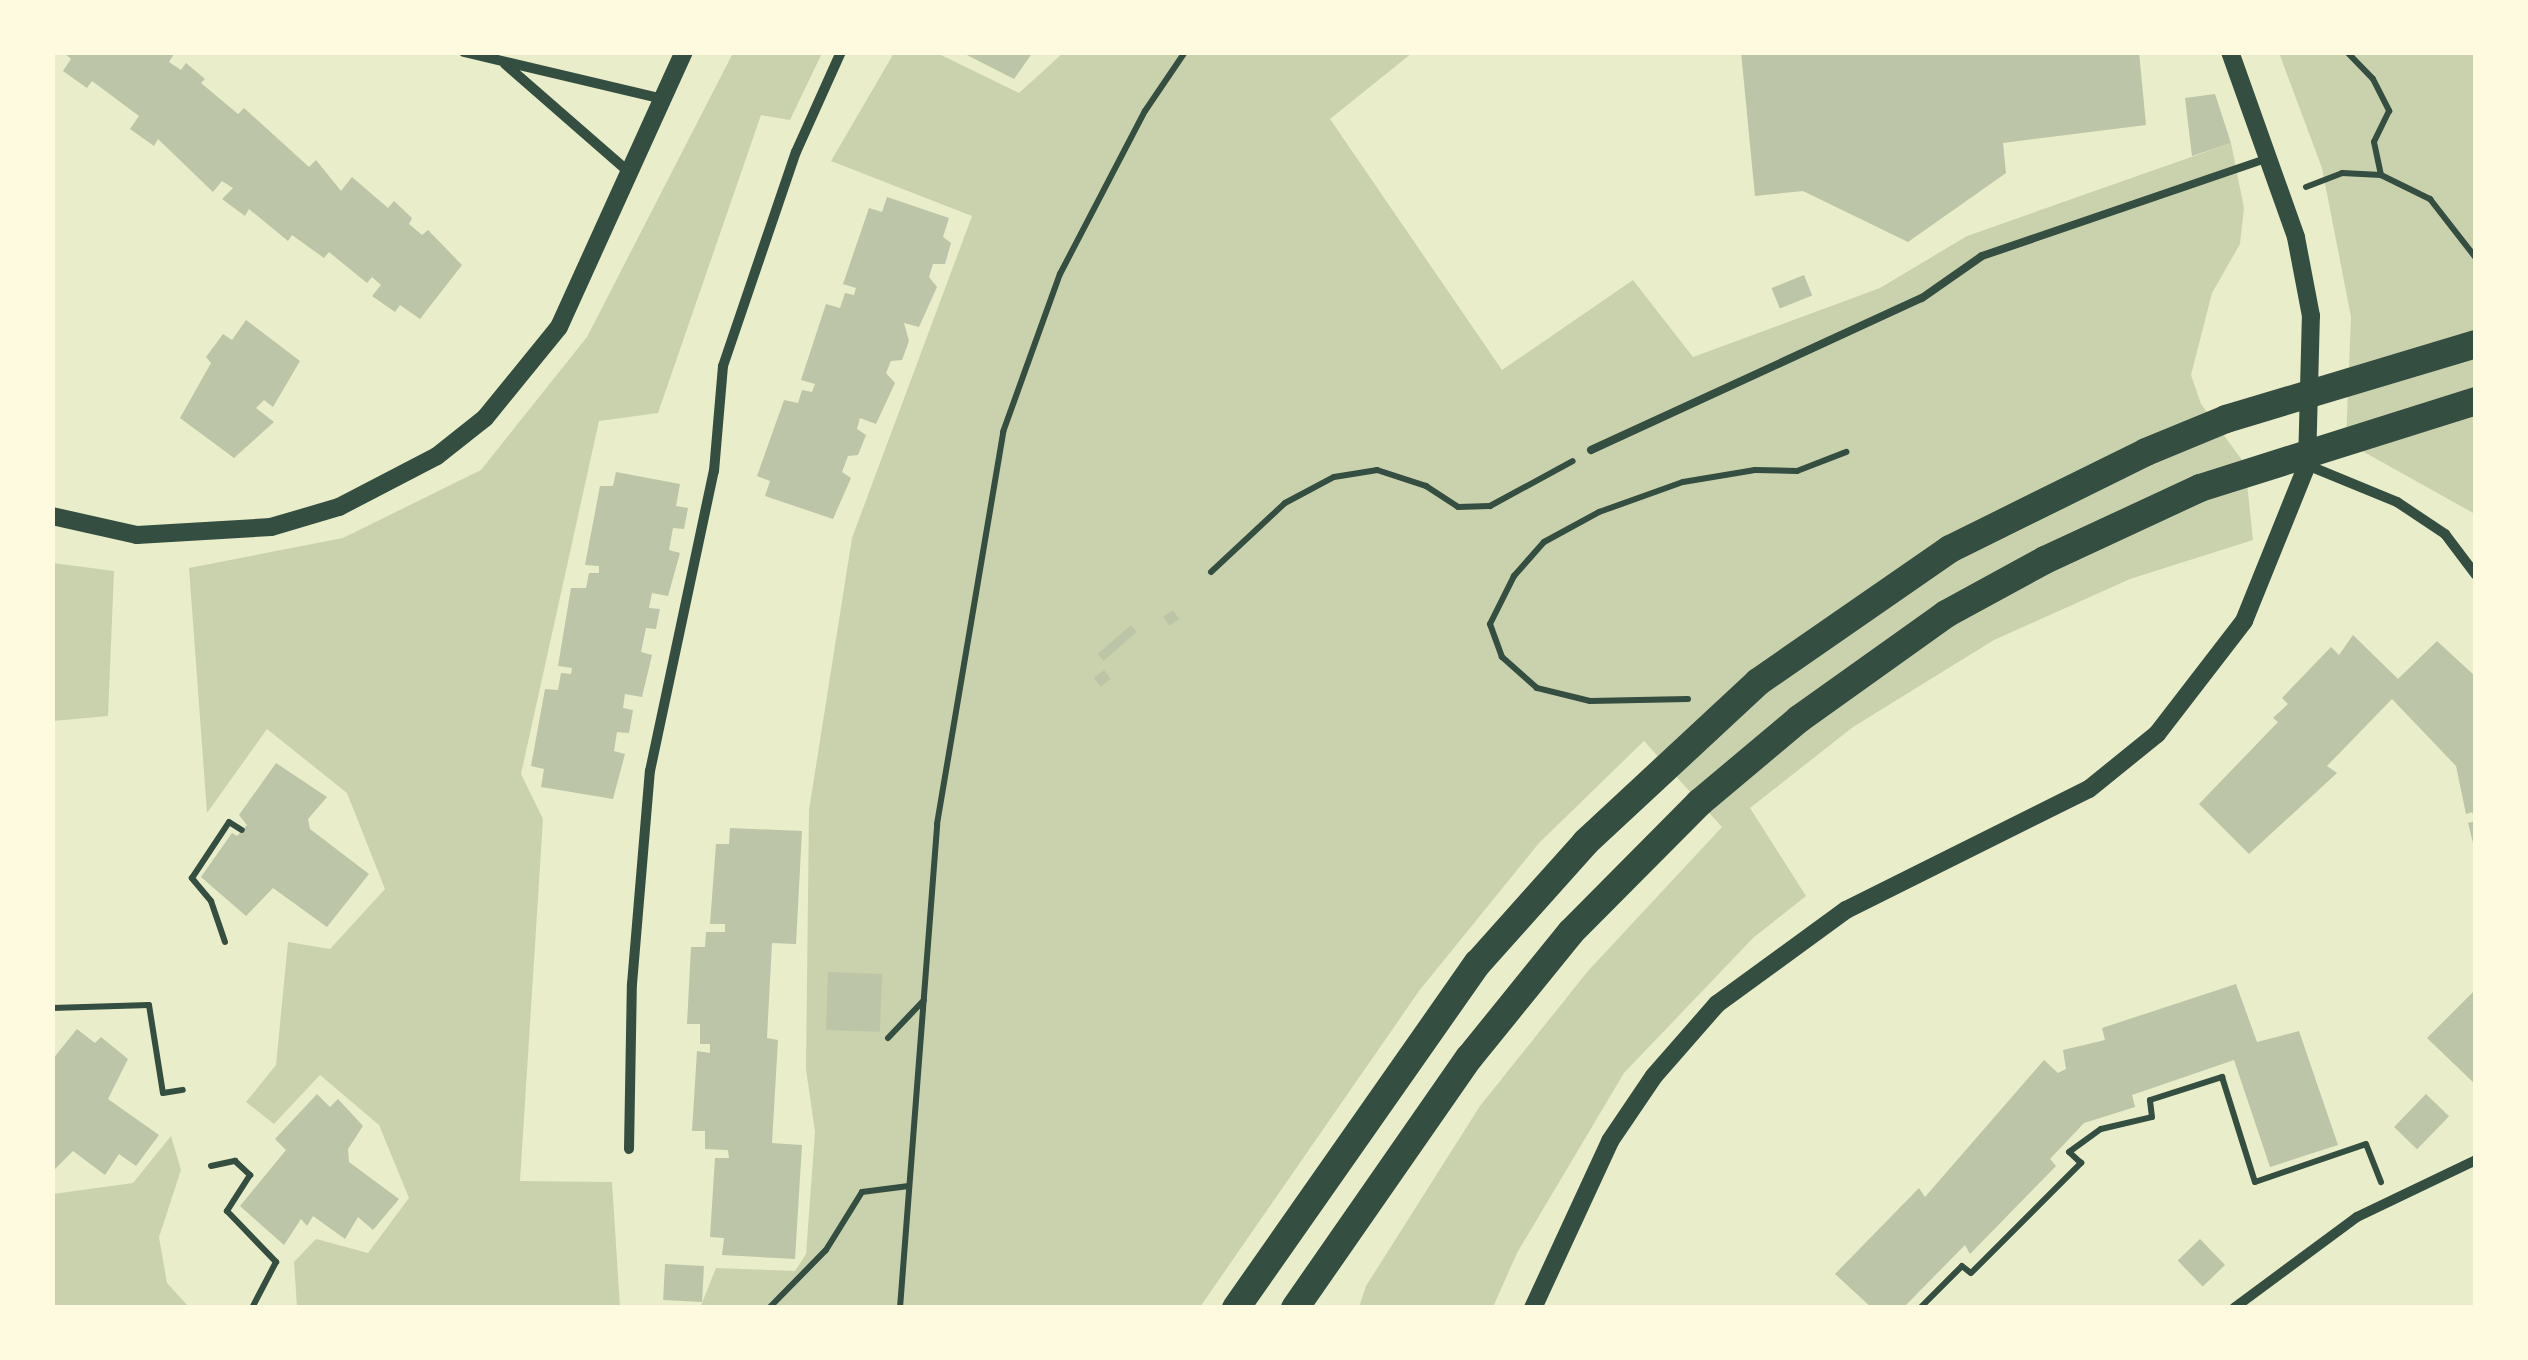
<!DOCTYPE html>
<html>
<head>
<meta charset="utf-8">
<style>
  body { margin:0 }
  #map { position:relative; width:2528px; height:1360px; overflow:hidden; background:#e9edc9; font-family:"DejaVu Sans",sans-serif }
  div>[style] { position:absolute }
  [style*='--x'] { left:calc(var(--x)*1px); top:calc(var(--y)*1px); width:calc(var(--w)*1px); rotate:calc(var(--a)*1deg) }
  .green>* { inset:0; background:#cad2ad }
  .building>* { inset:0; background:#bcc5a7; transform-origin:0 0 }
  .path>* { height:6px; margin:-3px; padding:0 3px; transform-origin:3px; border-radius:3px; background:#344e41 }
  .service>* { height:8px; margin:-4px; padding:0 4px; transform-origin:4px; border-radius:4px; background:#344e41 }
  .minor>* { height:10px; margin:-5px; padding:0 5px; transform-origin:5px; border-radius:5px; background:#344e41 }
  .tertiary>* { height:18px; margin:-9px; padding:0 9px; transform-origin:9px; border-radius:9px; background:#344e41 }
  .trunk>* { height:28px; margin:-14px; padding:0 14px; transform-origin:14px; border-radius:14px; background:#344e41 }
  span { translate:-50% -50%; white-space:nowrap; text-align:center; line-height:1.15; -webkit-text-stroke:9px #fefae0; paint-order:stroke }
  .frame { position:absolute; inset:0; border:55px solid #fefae0; pointer-events:none }
</style>
</head>
<body>
<div id="map">
  <div class="green">
    <i style="clip-path:polygon(733px 53px,822px 53px,790px 120px,761px 115px,658px 413px,599px 421px,521px 774px,543px 819px,520px 1181px,612px 1182px,620px 1307px,297px 1307px,294px 1262px,316px 1239px,368px 1253px,409px 1198px,379px 1125px,320px 1075px,274px 1124px,246px 1102px,276px 1065px,288px 942px,330px 949px,385px 889px,347px 793px,267px 729px,207px 813px,189px 568px,343px 538px,481px 470px,587px 337px)"></i>
    <i style="clip-path:polygon(894px 53px,937px 53px,1019px 93px,1063px 53px,1412px 53px,1330px 119px,1502px 370px,1633px 280px,1693px 357px,1880px 288px,1967px 236px,2231px 143px,2244px 208px,2240px 244px,2212px 293px,2191px 375px,2201px 404px,2245px 464px,2253px 540px,2130px 579px,1994px 640px,1853px 727px,1750px 808px,1806px 896px,1753px 938px,1624px 1073px,1517px 1253px,1493px 1307px,1359px 1307px,1366px 1286px,1480px 1106px,1588px 971px,1722px 827px,1644px 741px,1539px 843px,1419px 991px,1200px 1307px,700px 1308px,716px 1268px,795px 1271px,806px 1254px,815px 1132px,806px 1069px,809px 810px,852px 538px,972px 216px,831px 161px)"></i>
    <i style="clip-path:polygon(2279px 53px,2475px 53px,2475px 514px,2346px 442px,2351px 317px,2322px 168px)"></i>
    <i style="clip-path:polygon(53px 563px,114px 571px,108px 716px,53px 721px)"></i>
    <i style="clip-path:polygon(171px 1136px,181px 1170px,159px 1237px,167px 1283px,189px 1307px,53px 1307px,53px 1194px,133px 1183px)"></i>
  </div>
  <div class="building">
    <i style="clip-path:polygon(63px 52px,175px 52px,169px 62px,181px 70px,186px 63px,205px 79px,201px 83px,238px 114px,244px 108px,309px 167px,316px 160px,341px 191px,352px 177px,388px 208px,394px 201px,412px 218px,409px 224px,422px 235px,428px 230px,462px 265px,420px 319px,400px 305px,395px 312px,372px 296px,381px 285px,372px 277px,367px 283px,329px 252px,324px 258px,292px 235px,288px 241px,249px 209px,245px 216px,222px 199px,233px 188px,222px 181px,213px 192px,158px 139px,154px 146px,130px 129px,139px 116px,92px 81px,87px 88px,63px 71px,71px 59px)"></i>
    <i style="clip-path:polygon(961px 52px,1033px 52px,1014px 79px)"></i>
    <i style="clip-path:polygon(1741px 52px,2139px 52px,2146px 125px,2003px 143px,2006px 173px,1908px 242px,1803px 191px,1755px 196px)"></i>
    <i style="clip-path:polygon(2215px 94px,2231px 143px,2192px 156px,2185px 98px)"></i>
    <i style="clip-path:polygon(887px 197px,949px 218px,943px 237px,951px 243px,945px 264px,933px 264px,929px 277px,937px 287px,919px 327px,904px 323px,909px 341px,902px 360px,891px 361px,886px 373px,895px 383px,876px 424px,860px 418px,857px 429px,866px 435px,858px 455px,848px 456px,842px 472px,851px 478px,833px 519px,765px 496px,770px 481px,757px 476px,784px 400px,798px 403px,802px 390px,812px 392px,815px 384px,801px 380px,826px 304px,840px 308px,845px 293px,854px 295px,856px 288px,843px 284px,869px 208px,882px 212px)"></i>
    <i style="left:1804px;top:275px;width:22px;height:35px;rotate:68deg"></i>
    <i style="clip-path:polygon(246px 320px,300px 361px,273px 407px,264px 400px,256px 408px,274px 422px,234px 458px,180px 418px,211px 363px,206px 357px,223px 334px,232px 340px)"></i>
    <i style="clip-path:polygon(616px 472px,680px 484px,676px 506px,688px 508px,684px 529px,673px 528px,669px 550px,680px 553px,668px 596px,652px 593px,649px 608px,660px 609px,656px 629px,646px 628px,641px 652px,652px 655px,642px 697px,625px 694px,623px 708px,633px 710px,629px 733px,617px 732px,614px 751px,625px 754px,613px 799px,541px 787px,544px 769px,531px 766px,545px 689px,558px 690px,561px 673px,571px 674px,572px 668px,558px 666px,571px 588px,586px 588px,589px 573px,599px 573px,599px 566px,585px 565px,600px 486px,613px 486px)"></i>
    <i style="left:1173px;top:610px;width:11px;height:12px;rotate:56deg"></i>
    <i style="left:1131px;top:625px;width:9px;height:44px;rotate:49deg"></i>
    <i style="clip-path:polygon(2353px 635px,2398px 679px,2437px 641px,2476px 677px,2476px 820px,2472px 812px,2466px 814px,2456px 766px,2392px 699px,2327px 766px,2337px 773px,2249px 854px,2199px 804px,2278px 722px,2273px 718px,2288px 704px,2282px 698px,2331px 647px,2339px 655px)"></i>
    <i style="left:1104px;top:670px;width:11px;height:13px;rotate:52deg"></i>
    <i style="clip-path:polygon(276px 763px,327px 797px,308px 819px,310px 829px,369px 874px,327px 927px,273px 888px,246px 916px,201px 877px,232px 833px,237px 836px,247px 825px,239px 815px)"></i>
    <i style="clip-path:polygon(2476px 821px,2476px 847px,2474px 847px,2468px 823px)"></i>
    <i style="clip-path:polygon(730px 828px,802px 831px,796px 944px,772px 943px,767px 1038px,778px 1040px,772px 1143px,802px 1145px,795px 1259px,722px 1255px,724px 1238px,710px 1237px,715px 1158px,729px 1158px,728px 1150px,705px 1149px,705px 1131px,692px 1131px,697px 1051px,710px 1053px,710px 1044px,700px 1044px,700px 1024px,687px 1024px,691px 947px,705px 947px,706px 932px,725px 932px,725px 924px,710px 924px,716px 844px,729px 844px)"></i>
    <i style="left:828px;top:972px;width:54px;height:58px;rotate:2deg"></i>
    <i style="clip-path:polygon(2236px 984px,2257px 1042px,2299px 1031px,2338px 1145px,2270px 1167px,2234px 1060px,2132px 1095px,2135px 1107px,2084px 1123px,2050px 1159px,2056px 1166px,1970px 1254px,1965px 1245px,1903px 1308px,1872px 1308px,1835px 1274px,1919px 1188px,1925px 1197px,2044px 1060px,2058px 1073px,2066px 1069px,2063px 1050px,2105px 1040px,2102px 1028px)"></i>
    <i style="clip-path:polygon(2476px 989px,2476px 1085px,2427px 1038px)"></i>
    <i style="clip-path:polygon(77px 1029px,95px 1043px,101px 1037px,128px 1059px,108px 1099px,159px 1135px,136px 1166px,119px 1154px,105px 1175px,73px 1151px,52px 1172px,52px 1060px)"></i>
    <i style="clip-path:polygon(317px 1094px,330px 1107px,338px 1099px,363px 1126px,348px 1149px,349px 1162px,399px 1199px,373px 1230px,358px 1217px,345px 1239px,313px 1216px,307px 1226px,301px 1219px,284px 1245px,240px 1206px,286px 1150px,275px 1139px)"></i>
    <i style="left:2426px;top:1094px;width:32px;height:46px;rotate:44deg"></i>
    <i style="left:2200px;top:1239px;width:36px;height:31px;rotate:46deg"></i>
    <i style="left:665px;top:1264px;width:39px;height:36px;rotate:3deg"></i>
  </div>
  <div class="path">
    <i style="--x:2347;--y:52;--w:37;--a:46"></i>
    <i style="--x:2373;--y:79;--w:36;--a:63"></i>
    <i style="--x:2389;--y:111;--w:34;--a:116"></i>
    <i style="--x:2374;--y:142;--w:34;--a:78"></i>
    <i style="--x:2306;--y:187;--w:39;--a:-21"></i>
    <i style="--x:2342;--y:173;--w:39;--a:3"></i>
    <i style="--x:2381;--y:175;--w:55;--a:26.1"></i>
    <i style="--x:2430;--y:199;--w:75;--a:52.1"></i>
    <i style="--x:1211;--y:572;--w:101;--a:-43"></i>
    <i style="--x:1285;--y:503;--w:55;--a:-28"></i>
    <i style="--x:1334;--y:477;--w:44;--a:-9.2"></i>
    <i style="--x:1377;--y:470;--w:52;--a:18.1"></i>
    <i style="--x:1426;--y:486;--w:38;--a:33"></i>
    <i style="--x:1458;--y:507;--w:32;--a:-2"></i>
    <i style="--x:1490;--y:506;--w:94;--a:-28.5"></i>
    <i style="--x:1688;--y:699;--w:98;--a:178.8"></i>
    <i style="--x:1590;--y:701;--w:55;--a:-166.2"></i>
    <i style="--x:1537;--y:688;--w:47;--a:-138.5"></i>
    <i style="--x:1502;--y:657;--w:35;--a:-110"></i>
    <i style="--x:1490;--y:624;--w:54;--a:-63.4"></i>
    <i style="--x:1514;--y:576;--w:45;--a:-48.6"></i>
    <i style="--x:1544;--y:542;--w:63;--a:-28.6"></i>
    <i style="--x:1599;--y:512;--w:89;--a:-19.7"></i>
    <i style="--x:1683;--y:482;--w:73;--a:-9.5"></i>
    <i style="--x:1755;--y:470;--w:42;--a:1.4"></i>
    <i style="--x:1797;--y:471;--w:53;--a:-21.2"></i>
    <i style="--x:225;--y:942;--w:43;--a:-108.9"></i>
    <i style="--x:211;--y:901;--w:30;--a:-130"></i>
    <i style="--x:192;--y:878;--w:67;--a:-56.5"></i>
    <i style="--x:229;--y:822;--w:15;--a:32"></i>
    <i style="--x:52;--y:1008;--w:97;--a:-1.8"></i>
    <i style="--x:149;--y:1005;--w:89;--a:81"></i>
    <i style="--x:163;--y:1093;--w:20;--a:-9"></i>
    <i style="--x:888;--y:1038;--w:52;--a:-46.5"></i>
    <i style="--x:211;--y:1166;--w:25;--a:-12"></i>
    <i style="--x:235;--y:1161;--w:21;--a:43"></i>
    <i style="--x:250;--y:1175;--w:43;--a:122.6"></i>
    <i style="--x:227;--y:1211;--w:71;--a:46.1"></i>
    <i style="--x:276;--y:1262;--w:52;--a:117.6"></i>
    <i style="--x:769;--y:1308;--w:81;--a:-45.5"></i>
    <i style="--x:826;--y:1250;--w:68;--a:-58.2"></i>
    <i style="--x:862;--y:1192;--w:47;--a:-7.3"></i>
    <i style="--x:900;--y:1308;--w:485;--a:-85.6"></i>
    <i style="--x:937;--y:824;--w:398;--a:-80.4"></i>
    <i style="--x:1003;--y:432;--w:168;--a:-70.2"></i>
    <i style="--x:1060;--y:274;--w:184;--a:-62.5"></i>
    <i style="--x:1145;--y:111;--w:71;--a:-55.9"></i>
    <i style="--x:1920;--y:1308;--w:59;--a:-45"></i>
    <i style="--x:1962;--y:1266;--w:11;--a:38"></i>
    <i style="--x:1971;--y:1273;--w:156;--a:-45"></i>
    <i style="--x:2081;--y:1163;--w:16;--a:-137"></i>
    <i style="--x:2069;--y:1152;--w:39;--a:-36"></i>
    <i style="--x:2101;--y:1129;--w:52;--a:-13.2"></i>
    <i style="--x:2152;--y:1117;--w:17;--a:-97"></i>
    <i style="--x:2150;--y:1100;--w:76;--a:-17.7"></i>
    <i style="--x:2222;--y:1077;--w:110;--a:72.6"></i>
    <i style="--x:2255;--y:1182;--w:117;--a:-18.9"></i>
    <i style="--x:2366;--y:1144;--w:41;--a:68.5"></i>
  </div>
  <div class="service">
    <i style="--x:1591;--y:450;--w:364;--a:-24.7"></i>
    <i style="--x:1922;--y:298;--w:73;--a:-35"></i>
    <i style="--x:1982;--y:256;--w:302;--a:-18.9"></i>
  </div>
  <div class="minor">
    <i style="--x:464;--y:52;--w:204;--a:13.3"></i>
    <i style="--x:505;--y:64;--w:166;--a:41.1"></i>
    <i style="--x:2307;--y:465;--w:97;--a:22.3"></i>
    <i style="--x:2397;--y:502;--w:58;--a:33.7"></i>
    <i style="--x:2445;--y:534;--w:51;--a:52.9"></i>
    <i style="--x:629;--y:1149;--w:165;--a:-89"></i>
    <i style="--x:632;--y:984;--w:214;--a:-85.2"></i>
    <i style="--x:650;--y:771;--w:307;--a:-78"></i>
    <i style="--x:714;--y:471;--w:105;--a:-85.1"></i>
    <i style="--x:723;--y:366;--w:226;--a:-71.2"></i>
    <i style="--x:796;--y:152;--w:110;--a:-65.8"></i>
    <i style="--x:2234;--y:1308;--w:153;--a:-36.5"></i>
    <i style="--x:2357;--y:1217;--w:132;--a:-25.6"></i>
  </div>
  <div class="tertiary">
    <i style="--x:52;--y:516;--w:87;--a:12.6"></i>
    <i style="--x:137;--y:535;--w:134;--a:-3.4"></i>
    <i style="--x:271;--y:527;--w:71;--a:-16.4"></i>
    <i style="--x:339;--y:507;--w:110;--a:-27.5"></i>
    <i style="--x:437;--y:456;--w:61;--a:-38.4"></i>
    <i style="--x:485;--y:418;--w:117;--a:-50.9"></i>
    <i style="--x:559;--y:327;--w:302;--a:-65.6"></i>
    <i style="--x:1533;--y:1308;--w:184;--a:-65.2"></i>
    <i style="--x:1610;--y:1141;--w:78;--a:-55.9"></i>
    <i style="--x:1654;--y:1076;--w:96;--a:-48.8"></i>
    <i style="--x:1717;--y:1004;--w:160;--a:-36.1"></i>
    <i style="--x:1846;--y:910;--w:271;--a:-26.5"></i>
    <i style="--x:2089;--y:789;--w:87;--a:-39"></i>
    <i style="--x:2157;--y:734;--w:143;--a:-52.4"></i>
    <i style="--x:2244;--y:621;--w:168;--a:-68"></i>
    <i style="--x:2307;--y:465;--w:149;--a:-88.5"></i>
    <i style="--x:2311;--y:316;--w:80;--a:-100.8"></i>
    <i style="--x:2296;--y:237;--w:196;--a:-109.6"></i>
  </div>
  <div class="trunk">
    <i style="--x:1236;--y:1308;--w:421;--a:-55"></i>
    <i style="--x:1478;--y:963;--w:162;--a:-48.2"></i>
    <i style="--x:1586;--y:842;--w:235;--a:-42.9"></i>
    <i style="--x:1758;--y:682;--w:234;--a:-34.7"></i>
    <i style="--x:1950;--y:549;--w:219;--a:-26.3"></i>
    <i style="--x:2146;--y:452;--w:87;--a:-22.4"></i>
    <i style="--x:2226;--y:419;--w:261;--a:-16.7"></i>
    <i style="--x:1295;--y:1308;--w:305;--a:-55.2"></i>
    <i style="--x:1469;--y:1058;--w:162;--a:-51"></i>
    <i style="--x:1571;--y:932;--w:182;--a:-45.2"></i>
    <i style="--x:1699;--y:803;--w:131;--a:-40"></i>
    <i style="--x:1799;--y:719;--w:181;--a:-35.5"></i>
    <i style="--x:1946;--y:614;--w:113;--a:-28.6"></i>
    <i style="--x:2045;--y:560;--w:171;--a:-24.9"></i>
    <i style="--x:2200;--y:488;--w:289;--a:-17.5"></i>
  </div>
  <div class="frame"></div>
</div>
</body>
</html>
